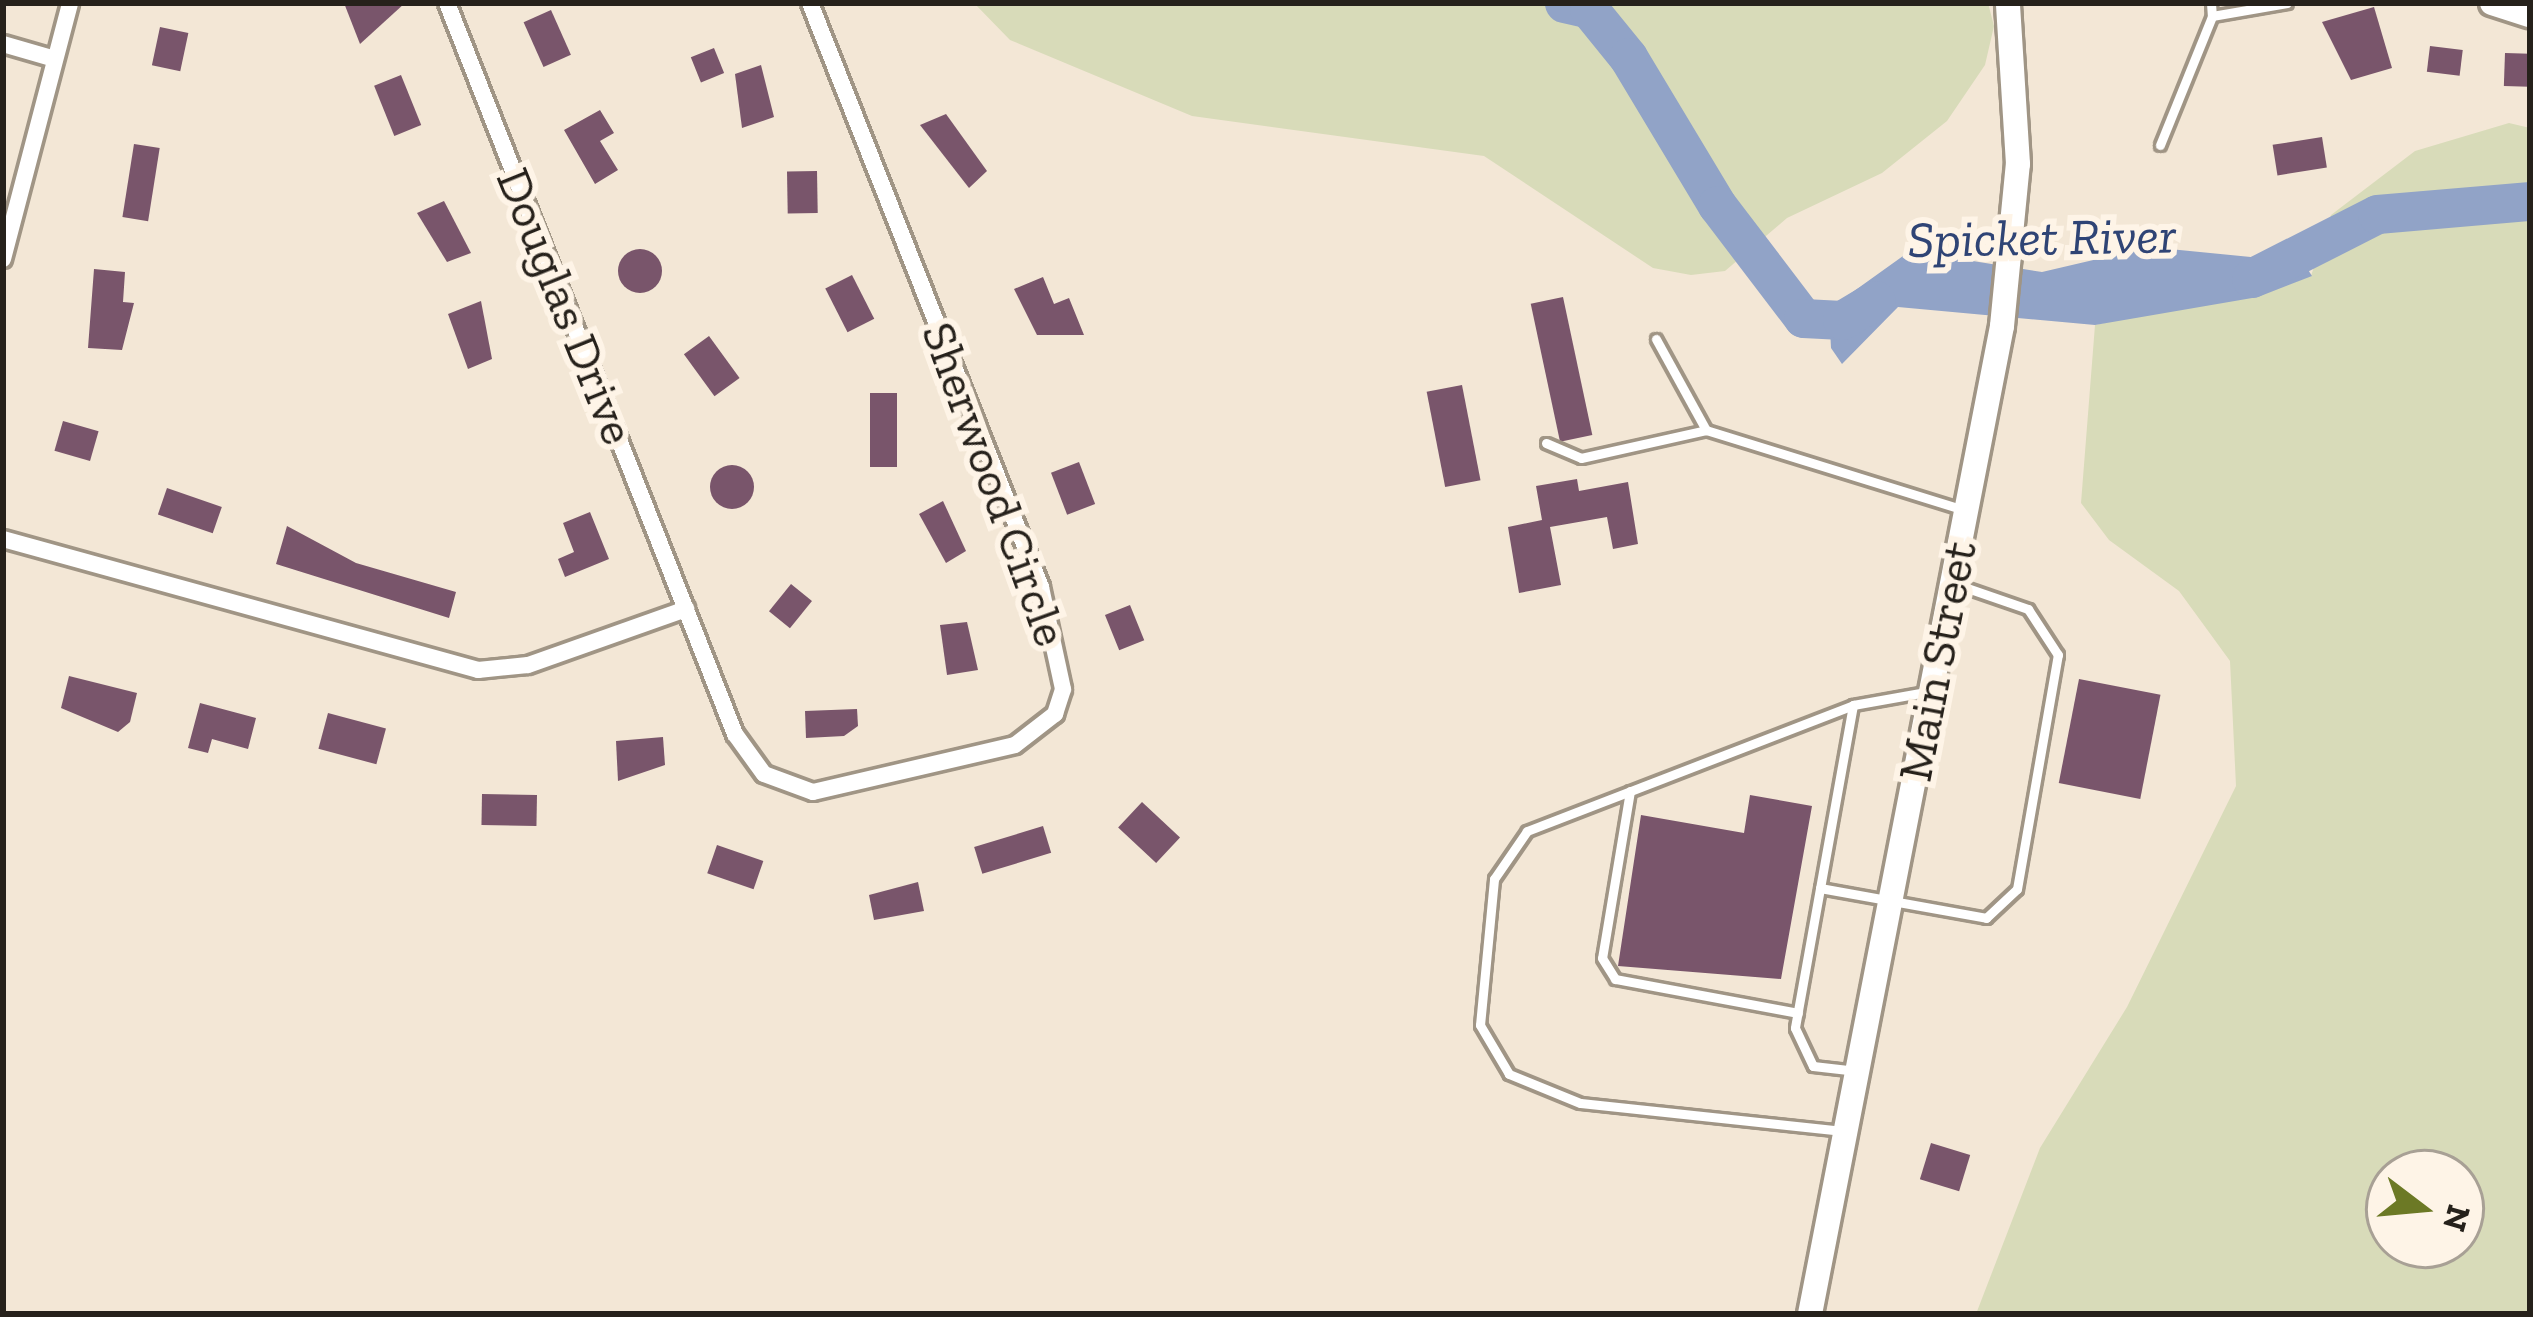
<!DOCTYPE html>
<html>
<head>
<meta charset="utf-8">
<style>
  body { margin:0 }
  #map { position:relative; width:2533px; height:1317px; overflow:hidden; background:#f3e7d6; font-family:"Zilla Slab",serif }
  div>[style] { position:absolute }
  [style*='--x'] { left:calc(var(--x)*1px); top:calc(var(--y)*1px); width:calc(var(--w)*1px); rotate:calc(var(--a)*1deg) }
  .green>* { inset:0; background:#d8dbb9 }
  .water>* { inset:0; background:#91a3c7 }
  .river>* { height:39px; margin:-19.5px; padding:0 19.5px; transform-origin:19.5px; border-radius:19.5px; background:#91a3c7 }
  .building>* { inset:0; background:#79556b; transform-origin:0 0 }
  .round { border-radius:50% }
  .roads { filter:drop-shadow(3px 0 #a09585) drop-shadow(-3px 0 #a09585) drop-shadow(0 3px #a09585) drop-shadow(0 -3px #a09585) }
  .lane>* { height:9px; margin:-4.5px; padding:0 4.5px; transform-origin:4.5px; border-radius:4.5px; background:#fff }
  .street>* { height:16px; margin:-8px; padding:0 8px; transform-origin:8px; border-radius:8px; background:#fff }
  .secondary>* { height:24px; margin:-12px; padding:0 12px; transform-origin:12px; border-radius:12px; background:#fff }
  span { translate:-50% -50%; white-space:nowrap; text-align:center; line-height:1.15; -webkit-text-stroke:12px #fef4e7; paint-order:stroke }
  .street-label { font-size:48px; color:#26211b }
  .water-label { font-size:51px; color:#2f4475; font-style:italic }
  .frame { position:absolute; inset:0; border:6px solid #26211b; pointer-events:none }
  .north { position:absolute; left:2365px; top:1149px; width:120px; height:120px; box-sizing:border-box; background:#fef4e7; border:3px solid #a8a095; border-radius:50%; rotate:106deg; font-size:33px; font-weight:700; line-height:48px; text-align:center; color:#26211b }
  .north::after { content:''; display:block; margin:auto; width:42px; height:54px; background:#6c7925; clip-path:polygon(50% 0,100% 100%,50% 72%,0 100%) }
</style>
</head>
<body>
<div id="map">
  <div class="green">
    <i style="clip-path:polygon(974px 3px,1988px 3px,1994px 26px,1985px 65px,1947px 121px,1882px 173px,1787px 218px,1725px 271px,1691px 275px,1653px 268px,1484px 156px,1192px 116px,1010px 40px)"></i>
    <i style="clip-path:polygon(evenodd,2509px 123px,2530px 128px,2530px 1314px,1976px 1314px,2040px 1148px,2127px 1007px,2236px 786px,2230px 661px,2179px 591px,2109px 540px,2081px 503px,2095px 325px,2311px 276px,2331px 215px,2415px 151px,2509px 123px,2389px 1173px,2461px 1173px,2461px 1245px,2389px 1245px,2389px 1173px)"></i>
  </div>
  <div class="water">
    <i style="clip-path:polygon(2293px 246px,2312px 276px,2258px 297px,2095px 325px,1898px 307px,1842px 364px,1831px 348px,1829px 309px,1910px 251px,2042px 272px,2149px 247px,2261px 258px)"></i>
  </div>
  <div class="river">
    <i style="--x:1564;--y:3;--w:26;--a:13"></i>
    <i style="--x:1589;--y:9;--w:62;--a:50.9"></i>
    <i style="--x:1628;--y:57;--w:173;--a:59"></i>
    <i style="--x:1717;--y:205;--w:142;--a:52.7"></i>
    <i style="--x:1803;--y:318;--w:39;--a:3"></i>
    <i style="--x:1842;--y:320;--w:39;--a:-31"></i>
    <i style="--x:2251;--y:278;--w:141;--a:-26.9"></i>
    <i style="--x:2377;--y:214;--w:154;--a:-4.9"></i>
  </div>
  <div class="building">
    <i style="clip-path:polygon(344px 3px,405px 3px,360px 44px)"></i>
    <i style="clip-path:polygon(2374px 7px,2392px 68px,2351px 80px,2322px 22px)"></i>
    <i style="left:551px;top:10px;width:49px;height:30px;rotate:66deg"></i>
    <i style="left:160px;top:27px;width:29px;height:39px;rotate:12deg"></i>
    <i style="left:2430px;top:46px;width:33px;height:26px;rotate:7deg"></i>
    <i style="left:714px;top:48px;width:27px;height:25px;rotate:68deg"></i>
    <i style="left:2505px;top:53px;width:25px;height:33px;rotate:2deg"></i>
    <i style="clip-path:polygon(761px 65px,774px 117px,742px 128px,735px 74px)"></i>
    <i style="left:401px;top:75px;width:54px;height:29px;rotate:68deg"></i>
    <i style="clip-path:polygon(600px 110px,614px 133px,600px 141px,618px 170px,595px 184px,564px 130px)"></i>
    <i style="clip-path:polygon(946px 114px,987px 171px,969px 188px,920px 125px)"></i>
    <i style="left:2322px;top:137px;width:31px;height:50px;rotate:81deg"></i>
    <i style="left:134px;top:144px;width:26px;height:74px;rotate:9deg"></i>
    <i style="left:817px;top:171px;width:42px;height:30px;rotate:89deg"></i>
    <i style="clip-path:polygon(444px 201px,471px 253px,447px 262px,417px 213px)"></i>
    <i class="round" style="left:618px;top:249px;width:44px;height:44px"></i>
    <i style="clip-path:polygon(94px 269px,125px 272px,123px 302px,134px 303px,122px 350px,88px 348px)"></i>
    <i style="left:852px;top:275px;width:49px;height:30px;rotate:63deg"></i>
    <i style="clip-path:polygon(1043px 277px,1054px 304px,1069px 298px,1084px 335px,1037px 335px,1014px 289px)"></i>
    <i style="left:1563px;top:297px;width:141px;height:33px;rotate:78deg"></i>
    <i style="clip-path:polygon(481px 301px,492px 359px,468px 369px,448px 314px)"></i>
    <i style="left:709px;top:336px;width:52px;height:31px;rotate:54deg"></i>
    <i style="left:1462px;top:385px;width:97px;height:36px;rotate:79deg"></i>
    <i style="left:870px;top:393px;width:27px;height:74px"></i>
    <i style="left:63px;top:421px;width:37px;height:31px;rotate:16deg"></i>
    <i style="left:1079px;top:462px;width:45px;height:30px;rotate:69deg"></i>
    <i class="round" style="left:710px;top:465px;width:44px;height:44px"></i>
    <i style="clip-path:polygon(1577px 479px,1579px 491px,1628px 482px,1638px 544px,1613px 549px,1607px 517px,1550px 527px,1561px 585px,1519px 593px,1508px 527px,1542px 520px,1536px 486px)"></i>
    <i style="left:167px;top:488px;width:58px;height:28px;rotate:19deg"></i>
    <i style="clip-path:polygon(943px 501px,966px 551px,946px 563px,919px 514px)"></i>
    <i style="clip-path:polygon(590px 512px,609px 559px,565px 577px,558px 559px,574px 552px,563px 523px)"></i>
    <i style="clip-path:polygon(287px 526px,356px 563px,456px 592px,449px 618px,276px 564px)"></i>
    <i style="left:791px;top:584px;width:27px;height:35px;rotate:39deg"></i>
    <i style="left:1130px;top:605px;width:38px;height:27px;rotate:68deg"></i>
    <i style="clip-path:polygon(967px 622px,978px 670px,947px 675px,940px 625px)"></i>
    <i style="clip-path:polygon(69px 676px,137px 693px,130px 722px,118px 732px,61px 708px)"></i>
    <i style="left:2079px;top:679px;width:83px;height:106px;rotate:11deg"></i>
    <i style="clip-path:polygon(200px 703px,256px 718px,248px 749px,212px 739px,208px 753px,188px 748px)"></i>
    <i style="clip-path:polygon(857px 709px,858px 726px,844px 736px,806px 738px,805px 711px)"></i>
    <i style="left:328px;top:713px;width:60px;height:37px;rotate:15deg"></i>
    <i style="clip-path:polygon(663px 737px,665px 765px,618px 781px,616px 741px)"></i>
    <i style="left:482px;top:794px;width:55px;height:31px;rotate:1deg"></i>
    <i style="clip-path:polygon(1750px 795px,1812px 806px,1781px 979px,1618px 966px,1641px 815px,1744px 833px)"></i>
    <i style="left:1142px;top:802px;width:52px;height:35px;rotate:43deg"></i>
    <i style="left:1043px;top:826px;width:28px;height:72px;rotate:73deg"></i>
    <i style="left:717px;top:845px;width:49px;height:30px;rotate:19deg"></i>
    <i style="clip-path:polygon(918px 882px,924px 911px,874px 920px,869px 895px)"></i>
    <i style="left:1931px;top:1143px;width:41px;height:38px;rotate:17deg"></i>
  </div>
  <div class="roads">
    <div class="lane">
      <i style="--x:2211;--y:3;--w:13;--a:86"></i>
      <i style="--x:2212;--y:16;--w:76;--a:-9.8"></i>
      <i style="--x:2160;--y:145;--w:139;--a:-68"></i>
      <i style="--x:1656;--y:339;--w:104;--a:61.2"></i>
      <i style="--x:1546;--y:443;--w:38;--a:23"></i>
      <i style="--x:1581;--y:458;--w:128;--a:-12.6"></i>
      <i style="--x:1706;--y:430;--w:267;--a:17.2"></i>
      <i style="--x:1853;--y:705;--w:328;--a:100.2"></i>
      <i style="--x:1795;--y:1028;--w:42;--a:64.7"></i>
      <i style="--x:1813;--y:1066;--w:44;--a:6.5"></i>
      <i style="--x:1630;--y:791;--w:169;--a:99.5"></i>
      <i style="--x:1602;--y:958;--w:25;--a:58"></i>
      <i style="--x:1615;--y:979;--w:186;--a:10.5"></i>
      <i style="--x:1820;--y:888;--w:169;--a:10.2"></i>
      <i style="--x:1986;--y:918;--w:42;--a:-43.1"></i>
      <i style="--x:2017;--y:889;--w:238;--a:-80.1"></i>
      <i style="--x:2058;--y:655;--w:55;--a:-123.1"></i>
      <i style="--x:2028;--y:609;--w:76;--a:-160.9"></i>
      <i style="--x:1843;--y:1131;--w:264;--a:-173.9"></i>
      <i style="--x:1580;--y:1103;--w:77;--a:-157.8"></i>
      <i style="--x:1509;--y:1074;--w:57;--a:-120.6"></i>
      <i style="--x:1480;--y:1025;--w:147;--a:-84.5"></i>
      <i style="--x:1494;--y:879;--w:58;--a:-55.5"></i>
      <i style="--x:1527;--y:831;--w:350;--a:-21.1"></i>
      <i style="--x:1853;--y:705;--w:74;--a:-10.1"></i>
    </div>
    <div class="street">
      <i style="--x:447;--y:3;--w:786;--a:68.5"></i>
      <i style="--x:735;--y:734;--w:49;--a:54.1"></i>
      <i style="--x:764;--y:774;--w:52;--a:20.2"></i>
      <i style="--x:813;--y:792;--w:207;--a:-13.1"></i>
      <i style="--x:1015;--y:745;--w:51;--a:-37.8"></i>
      <i style="--x:1055;--y:714;--w:26;--a:-72"></i>
      <i style="--x:1063;--y:689;--w:104;--a:-102.2"></i>
      <i style="--x:1041;--y:587;--w:628;--a:-111.58"></i>
      <i style="--x:3;--y:44;--w:54;--a:16.1"></i>
      <i style="--x:3;--y:259;--w:265;--a:-75.3"></i>
      <i style="--x:3;--y:539;--w:493;--a:15.4"></i>
      <i style="--x:478;--y:670;--w:50;--a:-5.7"></i>
      <i style="--x:528;--y:665;--w:168;--a:-19.5"></i>
    </div>
    <div class="secondary">
      <i style="--x:2492;--y:3;--w:40;--a:18"></i>
      <i style="--x:1810;--y:1314;--w:1006;--a:-79"></i>
      <i style="--x:2002;--y:326;--w:163;--a:-84.4"></i>
      <i style="--x:2018;--y:164;--w:161;--a:-93.6"></i>
    </div>
  </div>
  <div class="street-label">
    <span style="left:566px;top:306px;rotate:68deg">Douglas Drive</span>
    <span style="left:995px;top:484px;rotate:70deg">Sherwood Circle</span>
    <span style="left:1937px;top:661px;rotate:-79deg">Main Street</span>
  </div>
  <div class="water-label">
    <span style="left:2042px;top:238px;rotate:-1deg">Spicket River</span>
  </div>
  <div class="frame"></div>
  <div class="north">N</div>
</div>
</body>
</html>
